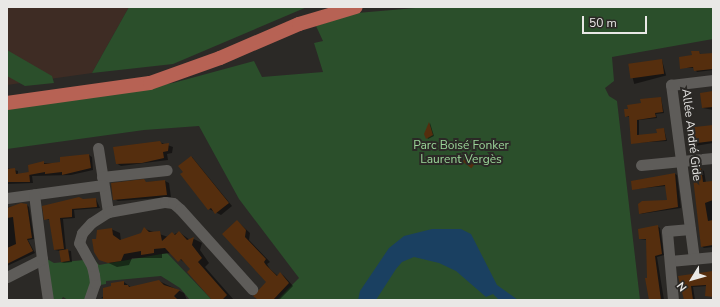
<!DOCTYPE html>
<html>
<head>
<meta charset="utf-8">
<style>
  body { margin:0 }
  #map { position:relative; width:720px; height:307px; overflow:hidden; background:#2b2926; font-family:"Nunito Sans",sans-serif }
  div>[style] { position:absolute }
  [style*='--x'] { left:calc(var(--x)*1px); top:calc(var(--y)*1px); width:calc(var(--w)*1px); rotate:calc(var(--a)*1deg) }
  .commercial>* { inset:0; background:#3e2c24 }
  .green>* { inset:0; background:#2b4f2b }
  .water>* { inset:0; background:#1a4061 }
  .shadow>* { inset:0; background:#0007; transform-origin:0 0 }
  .building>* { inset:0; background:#552e0e; transform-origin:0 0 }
  .minor>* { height:11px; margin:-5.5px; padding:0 5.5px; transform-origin:5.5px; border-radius:5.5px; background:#5e5c59 }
  .major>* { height:14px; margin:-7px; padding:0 7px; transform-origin:7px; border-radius:7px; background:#b76254 }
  span { translate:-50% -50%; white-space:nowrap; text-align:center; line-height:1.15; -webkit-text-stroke:4px #2b2926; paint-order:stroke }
  .street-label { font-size:12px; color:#e9e8e6 }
  .park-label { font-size:12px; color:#9bd599 }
  .frame { position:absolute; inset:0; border:8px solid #e9e8e6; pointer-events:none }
  .north { position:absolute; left:672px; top:259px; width:40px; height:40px; -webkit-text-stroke:3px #2b2926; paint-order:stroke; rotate:233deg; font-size:11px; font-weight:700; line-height:16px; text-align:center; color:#e9e8e6 }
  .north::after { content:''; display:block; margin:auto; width:14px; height:18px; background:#e9e8e6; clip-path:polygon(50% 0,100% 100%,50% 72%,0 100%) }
  .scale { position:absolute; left:582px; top:16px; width:65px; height:18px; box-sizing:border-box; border:2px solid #e9e8e6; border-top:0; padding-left:5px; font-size:12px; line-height:14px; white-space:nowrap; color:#e9e8e6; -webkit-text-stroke:3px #2b2926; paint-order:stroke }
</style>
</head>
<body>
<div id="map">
  <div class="commercial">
    <i style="clip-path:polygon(7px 7px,129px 7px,92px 73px,7px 85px)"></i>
  </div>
  <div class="green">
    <i style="clip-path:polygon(129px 7px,307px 7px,173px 64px,92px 73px)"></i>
    <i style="clip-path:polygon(427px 7px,713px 7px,713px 39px,612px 57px,614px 81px,605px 88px,609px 96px,617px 101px,640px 300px,277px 300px,299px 278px,239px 199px,199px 126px,144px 130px,7px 149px,7px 108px,173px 83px,254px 61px,262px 77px,323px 72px,314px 43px,323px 41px,316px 26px,357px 13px)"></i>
    <i style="clip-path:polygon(7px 50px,52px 76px,54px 83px,25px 86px,7px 76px)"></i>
    <i style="clip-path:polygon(167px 253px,212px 300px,190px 300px,180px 288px,161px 276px,106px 281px,106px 284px,100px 285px,95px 300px,68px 300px,63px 297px,61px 300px,51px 300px,47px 259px,54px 263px,94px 259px,99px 265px)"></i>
  </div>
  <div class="water">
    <i style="clip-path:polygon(432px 229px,461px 229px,471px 234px,497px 285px,518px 300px,499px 300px,493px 294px,486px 297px,456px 271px,439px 263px,414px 257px,402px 262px,396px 269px,376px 300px,358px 300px,360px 291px,389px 248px,404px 236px)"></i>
  </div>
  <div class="shadow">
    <i style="clip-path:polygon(699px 52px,701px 55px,713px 54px,713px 70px,697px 72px,694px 68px,681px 68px)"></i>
    <i style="left:662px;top:60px;width:16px;height:33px;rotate:75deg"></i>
    <i style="clip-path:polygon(713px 92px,713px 110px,703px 108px)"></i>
    <i style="clip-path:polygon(661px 98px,664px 113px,656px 114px,657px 118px,639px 120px,639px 136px,658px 134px,658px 130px,664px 129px,667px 141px,632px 143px,630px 117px,625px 116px,629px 109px)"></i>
    <i style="clip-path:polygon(430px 123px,434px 136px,428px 139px,425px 134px)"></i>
    <i style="clip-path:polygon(713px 126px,713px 143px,689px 147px)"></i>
    <i style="clip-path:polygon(159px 142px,173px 147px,172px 153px,167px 154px,168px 160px,121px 166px,116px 163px)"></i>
    <i style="clip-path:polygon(89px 155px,92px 157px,93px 170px,71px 175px,32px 176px,33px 183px,7px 184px,7px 168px,18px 171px,18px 175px,28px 173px,43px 163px,61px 163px)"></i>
    <i style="clip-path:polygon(192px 157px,232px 206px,221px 215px,209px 209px,184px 172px)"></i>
    <i style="clip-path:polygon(701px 169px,704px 171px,706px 183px,713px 182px,713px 247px,704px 248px,701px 246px)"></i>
    <i style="clip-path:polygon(675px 174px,677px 175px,681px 208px,640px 214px,668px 201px,666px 186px,633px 189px)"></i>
    <i style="clip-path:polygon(165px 181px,169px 183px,171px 197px,118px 201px,114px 199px,112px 184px)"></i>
    <i style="clip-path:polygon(72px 199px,96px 199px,100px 208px,74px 210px,75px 218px,63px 219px,66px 250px,71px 251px,72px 262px,64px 263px,61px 262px,60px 251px,55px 250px,51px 220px,45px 219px)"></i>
    <i style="clip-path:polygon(27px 205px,29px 207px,34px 239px,28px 240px,35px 253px,7px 266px,7px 207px)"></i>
    <i style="clip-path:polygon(237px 221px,250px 233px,249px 240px,270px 262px,267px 264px,270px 269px,278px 276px,280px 273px,284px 276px,293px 286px,279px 300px,259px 300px,267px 282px,223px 234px)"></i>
    <i style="clip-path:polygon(657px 226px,660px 228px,664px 255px,657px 257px,664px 300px,651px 300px,647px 240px,640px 239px)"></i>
    <i style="clip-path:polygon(111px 229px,120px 233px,121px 241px,141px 234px,145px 229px,168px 237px,179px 232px,190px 240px,194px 239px,202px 243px,200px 250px,209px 263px,205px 267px,234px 300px,213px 300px,188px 265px,171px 253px,162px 254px,162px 258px,132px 258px,129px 265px,117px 267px,100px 259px,96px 240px)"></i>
    <i style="clip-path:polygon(713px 273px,713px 290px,707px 286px,693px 287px,695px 300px,685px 300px,679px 277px)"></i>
    <i style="clip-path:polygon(159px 281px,184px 293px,187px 300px,101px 298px,124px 282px,132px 288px)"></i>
  </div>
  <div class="building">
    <i style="clip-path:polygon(691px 51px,699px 51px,700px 54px,713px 53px,713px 69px,694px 71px,693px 67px,680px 69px,679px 57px,692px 55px)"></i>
    <i style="left:662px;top:59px;width:15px;height:34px;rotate:82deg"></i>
    <i style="clip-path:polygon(713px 91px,713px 107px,702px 108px,700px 93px)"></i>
    <i style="clip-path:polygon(661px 97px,663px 112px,655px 113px,656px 117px,637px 120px,637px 135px,657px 133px,656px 129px,664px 128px,666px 140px,631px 144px,629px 116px,625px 117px,624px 109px,628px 109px,627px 105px,641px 103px,640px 99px)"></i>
    <i style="clip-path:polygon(429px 122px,433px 135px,426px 139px,424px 134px)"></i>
    <i style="clip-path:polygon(713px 125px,713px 141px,697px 143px,697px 146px,688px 147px,686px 128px)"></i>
    <i style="clip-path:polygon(160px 141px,162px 144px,169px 143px,168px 151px,163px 152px,164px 158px,142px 163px,116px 164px,113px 147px)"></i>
    <i style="clip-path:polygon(89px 154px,91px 168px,62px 175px,62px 172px,45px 174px,45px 172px,29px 175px,28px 165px,44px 161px,44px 164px,60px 162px,60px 157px)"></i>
    <i style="clip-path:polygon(191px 156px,229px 203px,215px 214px,211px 208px,208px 210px,180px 174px,183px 172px,178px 166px)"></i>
    <i style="left:467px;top:156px;width:11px;height:7px;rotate:38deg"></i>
    <i style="clip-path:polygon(15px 168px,16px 174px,29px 172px,30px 182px,7px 182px,7px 169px)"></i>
    <i style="clip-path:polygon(701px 168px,703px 182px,713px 181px,713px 200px,705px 203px,708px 221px,713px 220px,713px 245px,701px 247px,692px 169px)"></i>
    <i style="clip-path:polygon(675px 173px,678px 207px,639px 214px,638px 204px,642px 201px,667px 200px,665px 185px,632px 190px,631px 181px)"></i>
    <i style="clip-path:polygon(144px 179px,146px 182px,165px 180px,167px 195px,113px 200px,111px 183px)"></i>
    <i style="clip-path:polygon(79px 197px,83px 199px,96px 198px,97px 207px,72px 209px,72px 217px,60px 218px,64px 249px,54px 250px,49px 219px,44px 220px,42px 206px)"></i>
    <i style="clip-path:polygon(21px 203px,27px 204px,32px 238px,27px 239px,33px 251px,7px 264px,7px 248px,16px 244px,13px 217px,7px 218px,7px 208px)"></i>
    <i style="clip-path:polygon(237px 220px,246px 230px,245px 237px,266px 259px,264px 262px,266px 265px,277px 276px,280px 272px,289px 283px,273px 300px,258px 300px,253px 296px,266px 282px,222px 234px)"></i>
    <i style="clip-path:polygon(658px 225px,662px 254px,655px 256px,661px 300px,649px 300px,645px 278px,647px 278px,646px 239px,639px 239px,638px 229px)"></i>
    <i style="clip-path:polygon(144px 227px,149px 232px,160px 231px,162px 241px,172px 232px,175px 235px,179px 231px,187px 240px,194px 237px,192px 245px,202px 258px,198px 262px,227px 295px,222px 300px,212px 300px,187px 272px,190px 269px,181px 259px,178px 262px,165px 248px,154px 249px,154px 253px,141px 255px,141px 251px,124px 254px,121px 261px,108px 263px,99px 260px,94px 252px,92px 239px,96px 239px,97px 230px,112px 228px,113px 235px,120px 240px,141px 233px)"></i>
    <i style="left:68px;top:249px;width:12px;height:9px;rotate:81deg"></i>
    <i style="clip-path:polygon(713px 271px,713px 297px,705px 296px,706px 285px,691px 286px,693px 300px,684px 300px,678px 276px)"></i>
    <i style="clip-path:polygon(159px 280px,164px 285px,180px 290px,174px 296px,178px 300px,103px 300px,103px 288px,111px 286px,111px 283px,124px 281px,124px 285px,128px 285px,129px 287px)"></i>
  </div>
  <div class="minor">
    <i style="--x:98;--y:148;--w:65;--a:81.1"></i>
    <i style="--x:641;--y:165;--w:72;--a:-5.6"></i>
    <i style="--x:102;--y:177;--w:65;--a:-6.1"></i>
    <i style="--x:7;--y:198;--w:97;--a:-7.7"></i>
    <i style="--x:42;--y:259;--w:41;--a:81.7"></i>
    <i style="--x:694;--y:259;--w:176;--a:-97.5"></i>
    <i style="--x:671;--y:85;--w:42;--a:-6.8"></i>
    <i style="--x:670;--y:261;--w:43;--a:-5.3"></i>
    <i style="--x:7;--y:277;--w:39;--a:-27"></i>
    <i style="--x:42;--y:259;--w:65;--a:-97"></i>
    <i style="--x:89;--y:300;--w:18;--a:-71"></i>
    <i style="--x:95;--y:283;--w:8;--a:-97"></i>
    <i style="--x:94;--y:275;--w:9;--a:-103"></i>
    <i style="--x:92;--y:266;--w:26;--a:-119"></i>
    <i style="--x:79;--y:243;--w:10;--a:-73"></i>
    <i style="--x:82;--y:233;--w:13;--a:-48"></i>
    <i style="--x:91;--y:223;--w:20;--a:-33"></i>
    <i style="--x:108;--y:212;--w:58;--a:-10"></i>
    <i style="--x:165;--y:202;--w:8;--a:7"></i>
    <i style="--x:173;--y:203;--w:9;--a:41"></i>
    <i style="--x:180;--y:209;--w:108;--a:48"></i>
    <i style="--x:673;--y:300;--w:69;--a:-95"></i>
    <i style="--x:667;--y:231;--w:23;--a:-5"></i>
  </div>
  <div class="major">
    <i style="--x:7;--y:103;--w:144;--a:-8"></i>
    <i style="--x:150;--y:83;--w:74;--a:-19.7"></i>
    <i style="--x:220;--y:58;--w:86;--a:-23.3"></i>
    <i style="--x:299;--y:24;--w:59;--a:-16.6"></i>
  </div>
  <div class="street-label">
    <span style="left:691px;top:135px;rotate:83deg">Allée André Gide</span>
  </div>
  <div class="park-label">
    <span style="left:461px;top:153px">Parc Boisé Fonker<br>Laurent Vergès</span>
  </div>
  <div class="frame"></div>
  <div class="north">N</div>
  <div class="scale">50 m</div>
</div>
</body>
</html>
